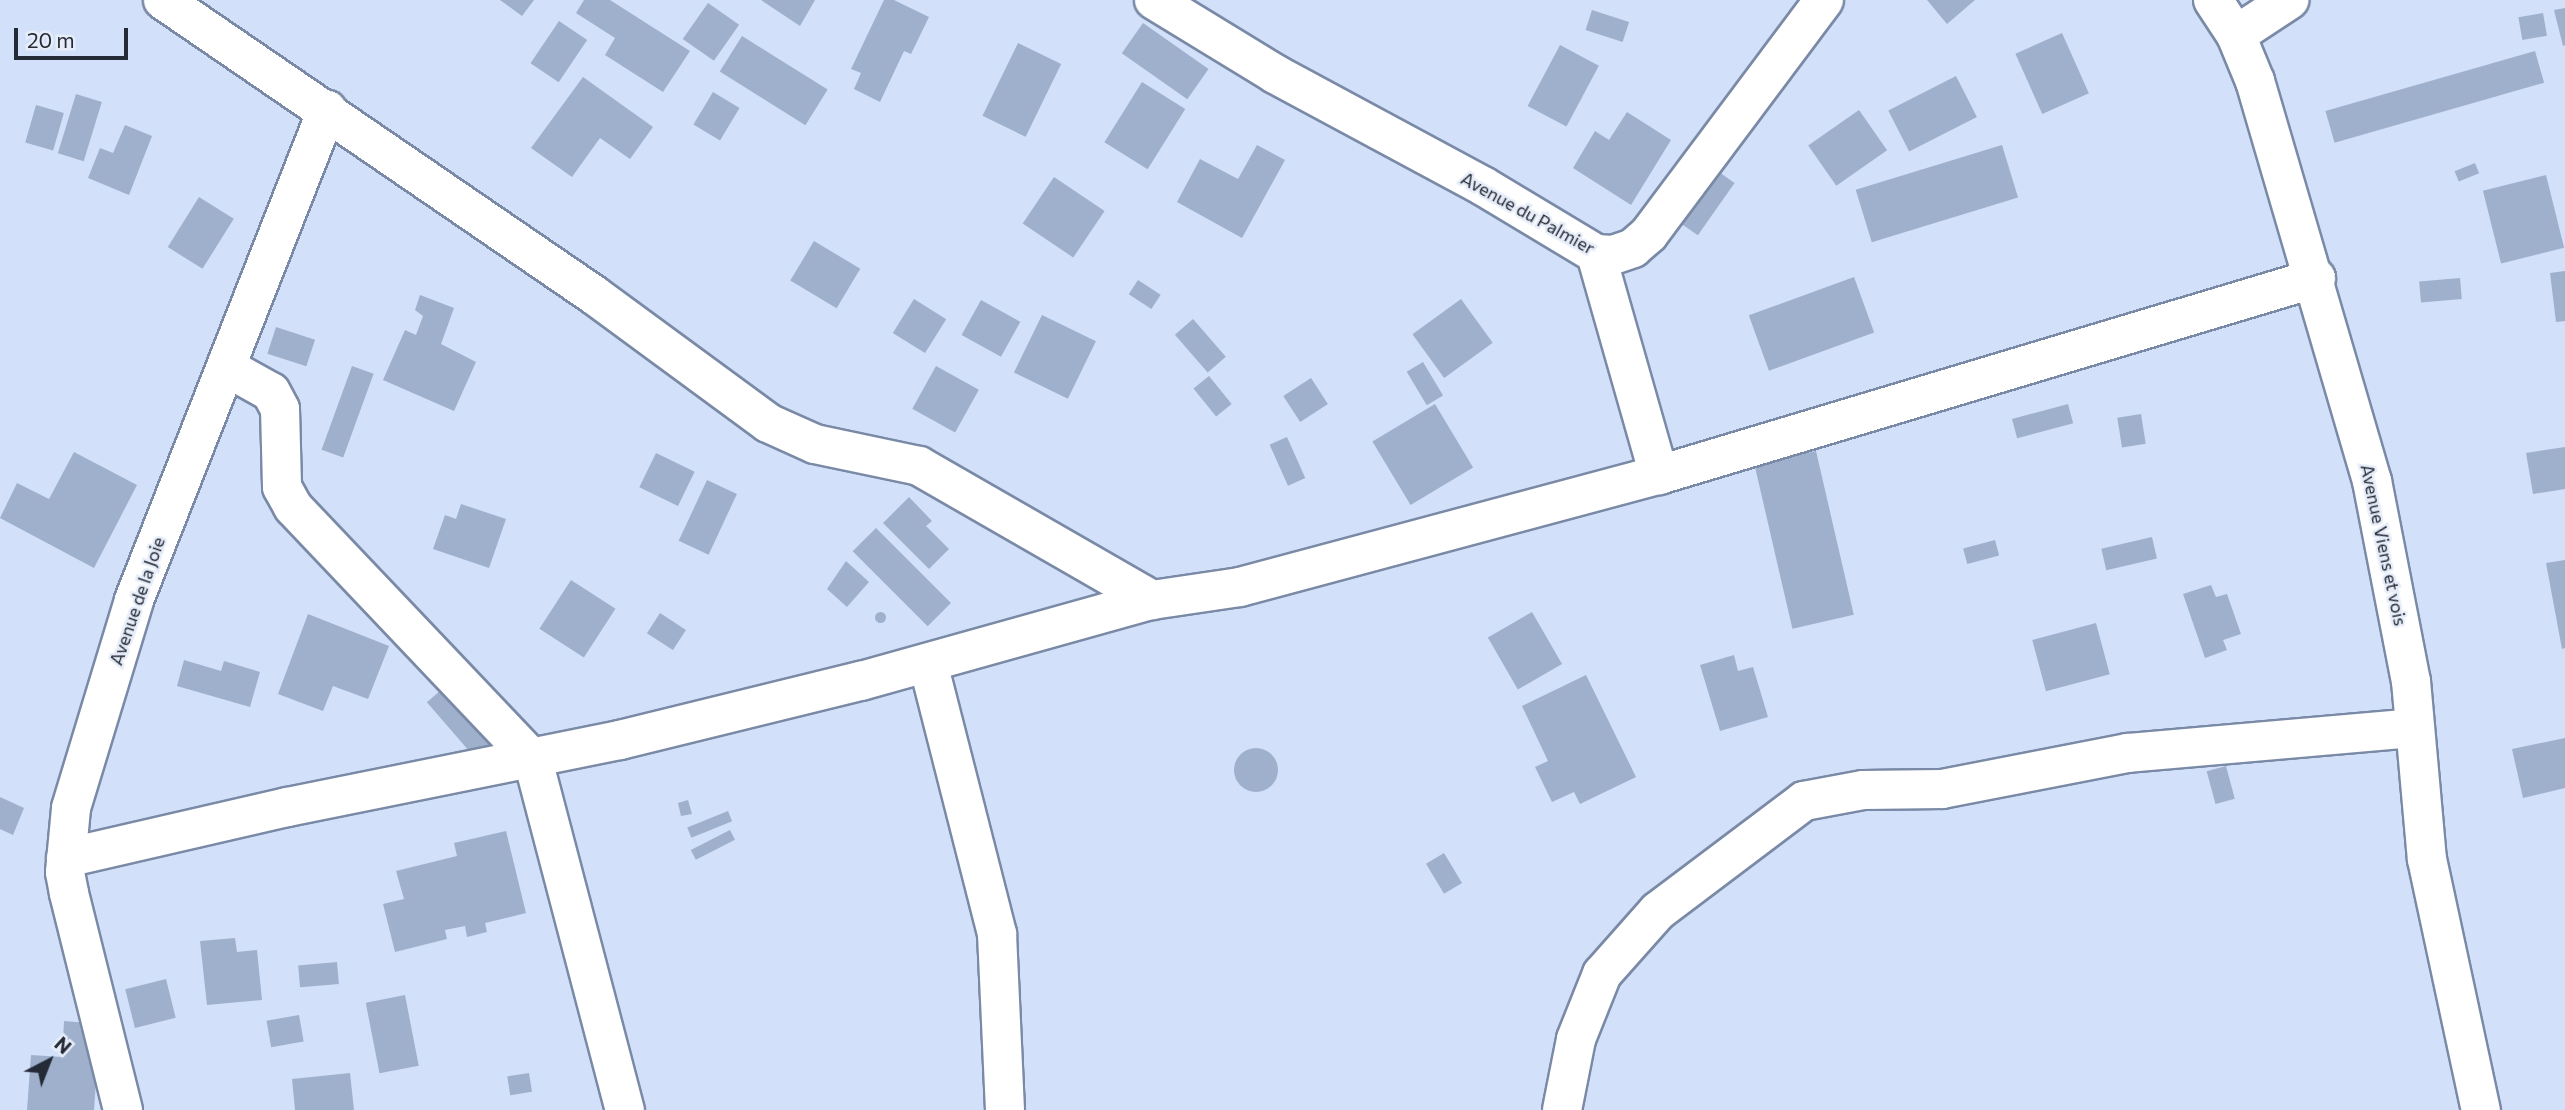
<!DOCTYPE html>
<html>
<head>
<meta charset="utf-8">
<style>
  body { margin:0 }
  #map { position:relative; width:2565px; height:1110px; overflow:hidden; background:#d2e0f9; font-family:Commissioner,sans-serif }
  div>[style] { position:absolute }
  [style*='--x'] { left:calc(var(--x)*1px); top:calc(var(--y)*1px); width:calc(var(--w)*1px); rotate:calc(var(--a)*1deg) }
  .building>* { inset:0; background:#9fb0cd; transform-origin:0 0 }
  .round { border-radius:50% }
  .roads { filter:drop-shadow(2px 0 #7a8aa6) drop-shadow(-2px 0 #7a8aa6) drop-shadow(0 2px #7a8aa6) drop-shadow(0 -2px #7a8aa6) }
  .minor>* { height:38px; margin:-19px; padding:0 19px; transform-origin:19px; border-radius:19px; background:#fff }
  span { translate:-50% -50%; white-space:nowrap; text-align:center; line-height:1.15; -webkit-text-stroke:5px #e6edf9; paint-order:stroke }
  .street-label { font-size:18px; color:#242b36 }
  .north { position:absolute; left:14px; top:1026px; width:70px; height:70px; -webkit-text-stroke:5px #e6edf9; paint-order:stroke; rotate:42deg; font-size:19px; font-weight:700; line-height:28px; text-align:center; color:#242b36 }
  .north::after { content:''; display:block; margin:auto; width:24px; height:32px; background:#242b36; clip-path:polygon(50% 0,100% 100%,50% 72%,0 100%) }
  .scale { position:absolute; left:14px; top:28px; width:114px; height:32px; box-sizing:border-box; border:4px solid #242b36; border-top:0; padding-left:9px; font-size:21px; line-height:24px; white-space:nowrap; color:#242b36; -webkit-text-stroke:5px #e6edf9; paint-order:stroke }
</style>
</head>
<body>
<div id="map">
  <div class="building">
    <i style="clip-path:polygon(500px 0,534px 0,522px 16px)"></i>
    <i style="clip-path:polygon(584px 0,610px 0,690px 51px,663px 92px,605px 55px,615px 38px,576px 13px)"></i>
    <i style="clip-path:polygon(761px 0,815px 0,800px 26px)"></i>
    <i style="clip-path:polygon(884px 0,894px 0,929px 17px,911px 54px,904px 51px,880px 102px,854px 89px,861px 73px,851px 69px)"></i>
    <i style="clip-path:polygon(1927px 0,1975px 0,1947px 24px)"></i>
    <i style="left:708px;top:3px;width:38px;height:44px;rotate:35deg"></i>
    <i style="clip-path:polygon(2565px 8px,2565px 45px,2563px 46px,2554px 10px)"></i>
    <i style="left:1592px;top:10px;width:39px;height:21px;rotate:18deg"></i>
    <i style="left:2543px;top:13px;width:23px;height:25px;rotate:80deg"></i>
    <i style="left:559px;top:21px;width:34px;height:51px;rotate:34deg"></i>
    <i style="left:1143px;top:23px;width:80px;height:37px;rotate:35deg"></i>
    <i style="left:2062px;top:33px;width:66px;height:51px;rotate:66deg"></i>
    <i style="left:742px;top:36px;width:101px;height:42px;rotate:32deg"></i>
    <i style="left:1018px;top:43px;width:48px;height:81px;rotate:26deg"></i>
    <i style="left:1560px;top:45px;width:44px;height:69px;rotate:28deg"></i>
    <i style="left:2535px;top:51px;width:33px;height:218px;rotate:74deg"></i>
    <i style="left:1956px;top:76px;width:46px;height:76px;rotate:63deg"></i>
    <i style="clip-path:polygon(583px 77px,653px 127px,630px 159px,600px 138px,572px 177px,531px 148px)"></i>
    <i style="left:1142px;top:82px;width:51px;height:71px;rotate:32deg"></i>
    <i style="left:713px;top:92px;width:31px;height:38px;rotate:31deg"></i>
    <i style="left:76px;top:94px;width:27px;height:62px;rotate:17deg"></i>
    <i style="left:36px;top:105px;width:29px;height:39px;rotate:16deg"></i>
    <i style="left:1859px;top:110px;width:49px;height:62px;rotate:55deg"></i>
    <i style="clip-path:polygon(1627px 112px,1671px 140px,1631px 205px,1573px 168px,1595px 131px,1609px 140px)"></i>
    <i style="clip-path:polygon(125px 125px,152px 136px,129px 195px,88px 178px,100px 148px,113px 153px)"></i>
    <i style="clip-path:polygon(1257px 145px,1285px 160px,1242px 238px,1177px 202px,1200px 159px,1238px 179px)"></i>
    <i style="left:2002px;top:145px;width:55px;height:153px;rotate:73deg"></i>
    <i style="left:2475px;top:163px;width:11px;height:22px;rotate:68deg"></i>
    <i style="left:1719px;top:172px;width:19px;height:64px;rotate:35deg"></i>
    <i style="left:2546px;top:175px;width:75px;height:65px;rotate:76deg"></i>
    <i style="left:1054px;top:177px;width:61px;height:56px;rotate:34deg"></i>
    <i style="left:199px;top:197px;width:41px;height:59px;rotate:32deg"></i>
    <i style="left:814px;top:241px;width:54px;height:46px;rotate:31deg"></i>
    <i style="clip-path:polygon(2565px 271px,2565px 321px,2556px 322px,2550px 273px)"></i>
    <i style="left:1854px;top:277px;width:59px;height:112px;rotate:70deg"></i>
    <i style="left:2460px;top:278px;width:21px;height:41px;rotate:85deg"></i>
    <i style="left:1138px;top:280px;width:27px;height:17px;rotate:33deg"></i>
    <i style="clip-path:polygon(420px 295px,454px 308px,441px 344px,476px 362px,454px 411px,383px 380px,405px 330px,416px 335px,423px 316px,415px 310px)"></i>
    <i style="left:914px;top:299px;width:38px;height:40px;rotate:32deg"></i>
    <i style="left:1461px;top:299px;width:54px;height:60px;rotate:54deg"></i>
    <i style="left:981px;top:300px;width:45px;height:40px;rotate:29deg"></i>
    <i style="left:1042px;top:315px;width:60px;height:64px;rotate:26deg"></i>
    <i style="left:1193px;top:319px;width:50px;height:24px;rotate:49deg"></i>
    <i style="left:276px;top:327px;width:41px;height:28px;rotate:18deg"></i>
    <i style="left:1423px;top:362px;width:39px;height:19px;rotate:59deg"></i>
    <i style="left:352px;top:366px;width:23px;height:89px;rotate:20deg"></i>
    <i style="left:936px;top:366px;width:49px;height:49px;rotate:29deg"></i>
    <i style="left:1209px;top:376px;width:36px;height:20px;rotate:51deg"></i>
    <i style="left:1311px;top:378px;width:31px;height:33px;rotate:57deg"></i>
    <i style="left:1435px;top:404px;width:74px;height:73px;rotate:59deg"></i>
    <i style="left:2068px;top:404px;width:20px;height:58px;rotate:75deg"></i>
    <i style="left:2141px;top:414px;width:30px;height:24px;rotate:81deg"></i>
    <i style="left:1287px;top:437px;width:45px;height:19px;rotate:66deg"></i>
    <i style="clip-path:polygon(2565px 447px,2565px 489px,2533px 494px,2526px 453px)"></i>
    <i style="left:1816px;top:451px;width:168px;height:63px;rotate:77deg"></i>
    <i style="clip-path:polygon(74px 452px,137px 485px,94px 568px,0 518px,17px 483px,49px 499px)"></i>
    <i style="left:656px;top:453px;width:43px;height:38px;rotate:26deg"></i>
    <i style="left:707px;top:480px;width:33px;height:67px;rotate:25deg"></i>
    <i style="clip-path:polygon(909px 497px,932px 521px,926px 526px,949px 549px,929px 569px,883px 523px)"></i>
    <i style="clip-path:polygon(461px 504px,506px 519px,489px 568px,433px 549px,445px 515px,456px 519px)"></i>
    <i style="left:876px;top:528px;width:106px;height:33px;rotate:45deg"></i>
    <i style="left:2152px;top:537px;width:22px;height:52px;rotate:77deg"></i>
    <i style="left:1995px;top:540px;width:16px;height:33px;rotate:75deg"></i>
    <i style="clip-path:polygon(2565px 560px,2565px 648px,2562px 649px,2546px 563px)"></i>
    <i style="clip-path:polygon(846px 561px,869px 582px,847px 607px,827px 589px)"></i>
    <i style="left:571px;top:580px;width:53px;height:58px;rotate:33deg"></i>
    <i style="clip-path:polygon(2211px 585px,2216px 597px,2227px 594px,2241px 634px,2223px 640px,2227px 650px,2205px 658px,2183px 594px)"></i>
    <i class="round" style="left:874.5px;top:611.5px;width:11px;height:11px"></i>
    <i style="left:1532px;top:612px;width:60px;height:51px;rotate:60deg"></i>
    <i style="left:660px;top:613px;width:31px;height:24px;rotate:33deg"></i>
    <i style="clip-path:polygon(308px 614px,389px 646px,368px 699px,333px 686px,323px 711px,278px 694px)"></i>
    <i style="left:2096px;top:623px;width:53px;height:66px;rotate:75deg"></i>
    <i style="clip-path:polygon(1734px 655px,1738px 671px,1753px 667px,1768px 717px,1720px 731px,1700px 665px)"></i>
    <i style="clip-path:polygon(184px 660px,221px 671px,224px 661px,260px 672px,250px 707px,177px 686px)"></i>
    <i style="clip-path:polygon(1586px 675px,1636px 777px,1580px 804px,1574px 792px,1552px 802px,1535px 767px,1548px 761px,1522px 706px)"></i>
    <i style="left:448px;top:684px;width:74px;height:28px;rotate:49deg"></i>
    <i style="clip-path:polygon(2565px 738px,2565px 788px,2523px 798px,2512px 749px)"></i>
    <i class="round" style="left:1234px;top:748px;width:44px;height:44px"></i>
    <i style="left:2226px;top:766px;width:34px;height:20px;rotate:75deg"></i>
    <i style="clip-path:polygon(0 797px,24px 808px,13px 835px,0 829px)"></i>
    <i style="clip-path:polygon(688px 800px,692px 814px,681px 816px,678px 803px)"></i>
    <i style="left:728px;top:811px;width:11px;height:44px;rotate:68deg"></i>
    <i style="left:730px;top:830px;width:11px;height:44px;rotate:63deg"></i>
    <i style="clip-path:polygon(506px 831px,526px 913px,485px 923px,487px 932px,467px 937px,465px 926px,445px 930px,447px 939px,395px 952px,383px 904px,404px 899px,396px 871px,457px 856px,454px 843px)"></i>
    <i style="left:1444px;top:853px;width:35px;height:21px;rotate:59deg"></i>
    <i style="clip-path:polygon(235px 938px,237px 952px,257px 950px,262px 1000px,207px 1005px,200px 941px)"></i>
    <i style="left:337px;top:962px;width:22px;height:39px;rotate:85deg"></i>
    <i style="left:166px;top:979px;width:40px;height:42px;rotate:76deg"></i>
    <i style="left:405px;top:995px;width:72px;height:40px;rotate:79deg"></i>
    <i style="left:299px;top:1015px;width:27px;height:33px;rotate:80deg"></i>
    <i style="clip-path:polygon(64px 1021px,100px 1024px,94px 1110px,27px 1110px,31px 1055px,62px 1057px)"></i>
    <i style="clip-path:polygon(350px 1073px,354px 1110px,295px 1110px,292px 1079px)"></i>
    <i style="left:529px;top:1073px;width:19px;height:22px;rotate:81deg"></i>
  </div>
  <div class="roads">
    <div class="minor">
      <i style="--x:163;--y:0;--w:522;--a:34.39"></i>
      <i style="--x:594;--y:295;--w:216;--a:36.3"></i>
      <i style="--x:768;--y:423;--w:51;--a:24.1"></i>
      <i style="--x:815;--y:444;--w:106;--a:11.9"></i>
      <i style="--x:919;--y:466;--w:269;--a:29.9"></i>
      <i style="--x:1154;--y:0;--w:142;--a:31.4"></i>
      <i style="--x:1275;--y:74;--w:236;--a:28.3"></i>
      <i style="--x:1483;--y:186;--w:132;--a:31"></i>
      <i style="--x:1596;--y:254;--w:17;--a:3"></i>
      <i style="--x:1613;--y:255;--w:21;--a:-19"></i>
      <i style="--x:1633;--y:248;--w:21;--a:-41"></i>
      <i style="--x:1649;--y:234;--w:292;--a:-53.2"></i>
      <i style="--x:2213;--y:0;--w:42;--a:56.7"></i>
      <i style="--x:2236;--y:35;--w:50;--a:67.6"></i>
      <i style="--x:2255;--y:81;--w:417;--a:73.7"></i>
      <i style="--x:2372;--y:481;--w:204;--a:79"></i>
      <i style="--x:2411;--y:681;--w:179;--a:84.9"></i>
      <i style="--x:2427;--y:859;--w:257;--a:77.9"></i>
      <i style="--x:2236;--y:35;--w:64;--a:-33.4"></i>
      <i style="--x:1596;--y:254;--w:230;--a:74.1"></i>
      <i style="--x:226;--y:367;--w:51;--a:29.1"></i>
      <i style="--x:271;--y:392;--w:19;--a:62"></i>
      <i style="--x:280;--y:409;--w:78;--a:88.5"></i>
      <i style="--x:282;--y:487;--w:23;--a:61"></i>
      <i style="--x:293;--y:507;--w:349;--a:46.5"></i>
      <i style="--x:533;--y:760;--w:362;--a:75.3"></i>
      <i style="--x:928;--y:663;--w:280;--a:75.7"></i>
      <i style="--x:997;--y:934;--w:176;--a:87.4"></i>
      <i style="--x:66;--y:858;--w:227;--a:-13"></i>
      <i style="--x:287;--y:807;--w:340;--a:-11.4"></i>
      <i style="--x:620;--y:740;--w:248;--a:-13.8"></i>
      <i style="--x:861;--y:681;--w:302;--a:-15.6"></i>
      <i style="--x:1152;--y:600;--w:89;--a:-8.4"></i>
      <i style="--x:1240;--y:587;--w:434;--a:-15"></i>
      <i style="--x:1659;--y:475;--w:686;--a:-16.69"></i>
      <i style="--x:123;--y:1110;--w:224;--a:-104"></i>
      <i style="--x:69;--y:893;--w:21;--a:-101"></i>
      <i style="--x:65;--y:872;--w:64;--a:-84.6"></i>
      <i style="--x:71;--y:808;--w:217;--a:-73.1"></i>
      <i style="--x:134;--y:600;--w:527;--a:-68.5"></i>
      <i style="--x:1562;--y:1110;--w:72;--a:-78.8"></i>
      <i style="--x:1576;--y:1039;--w:70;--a:-68.2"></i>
      <i style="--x:1602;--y:974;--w:84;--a:-48.4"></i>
      <i style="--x:1658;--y:911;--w:183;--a:-37"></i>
      <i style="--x:1804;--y:801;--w:60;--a:-10.6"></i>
      <i style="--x:1863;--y:790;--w:79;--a:-0.7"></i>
      <i style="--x:1942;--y:789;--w:189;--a:-11"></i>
      <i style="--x:2128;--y:753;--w:287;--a:-5"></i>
    </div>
  </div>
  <div class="street-label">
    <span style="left:1528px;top:213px;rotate:29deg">Avenue du Palmier</span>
    <span style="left:2384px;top:545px;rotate:78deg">Avenue Viens et vois</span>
    <span style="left:137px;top:601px;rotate:-71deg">Avenue de la Joie</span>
  </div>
  <div class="north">N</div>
  <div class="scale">20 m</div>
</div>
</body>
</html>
